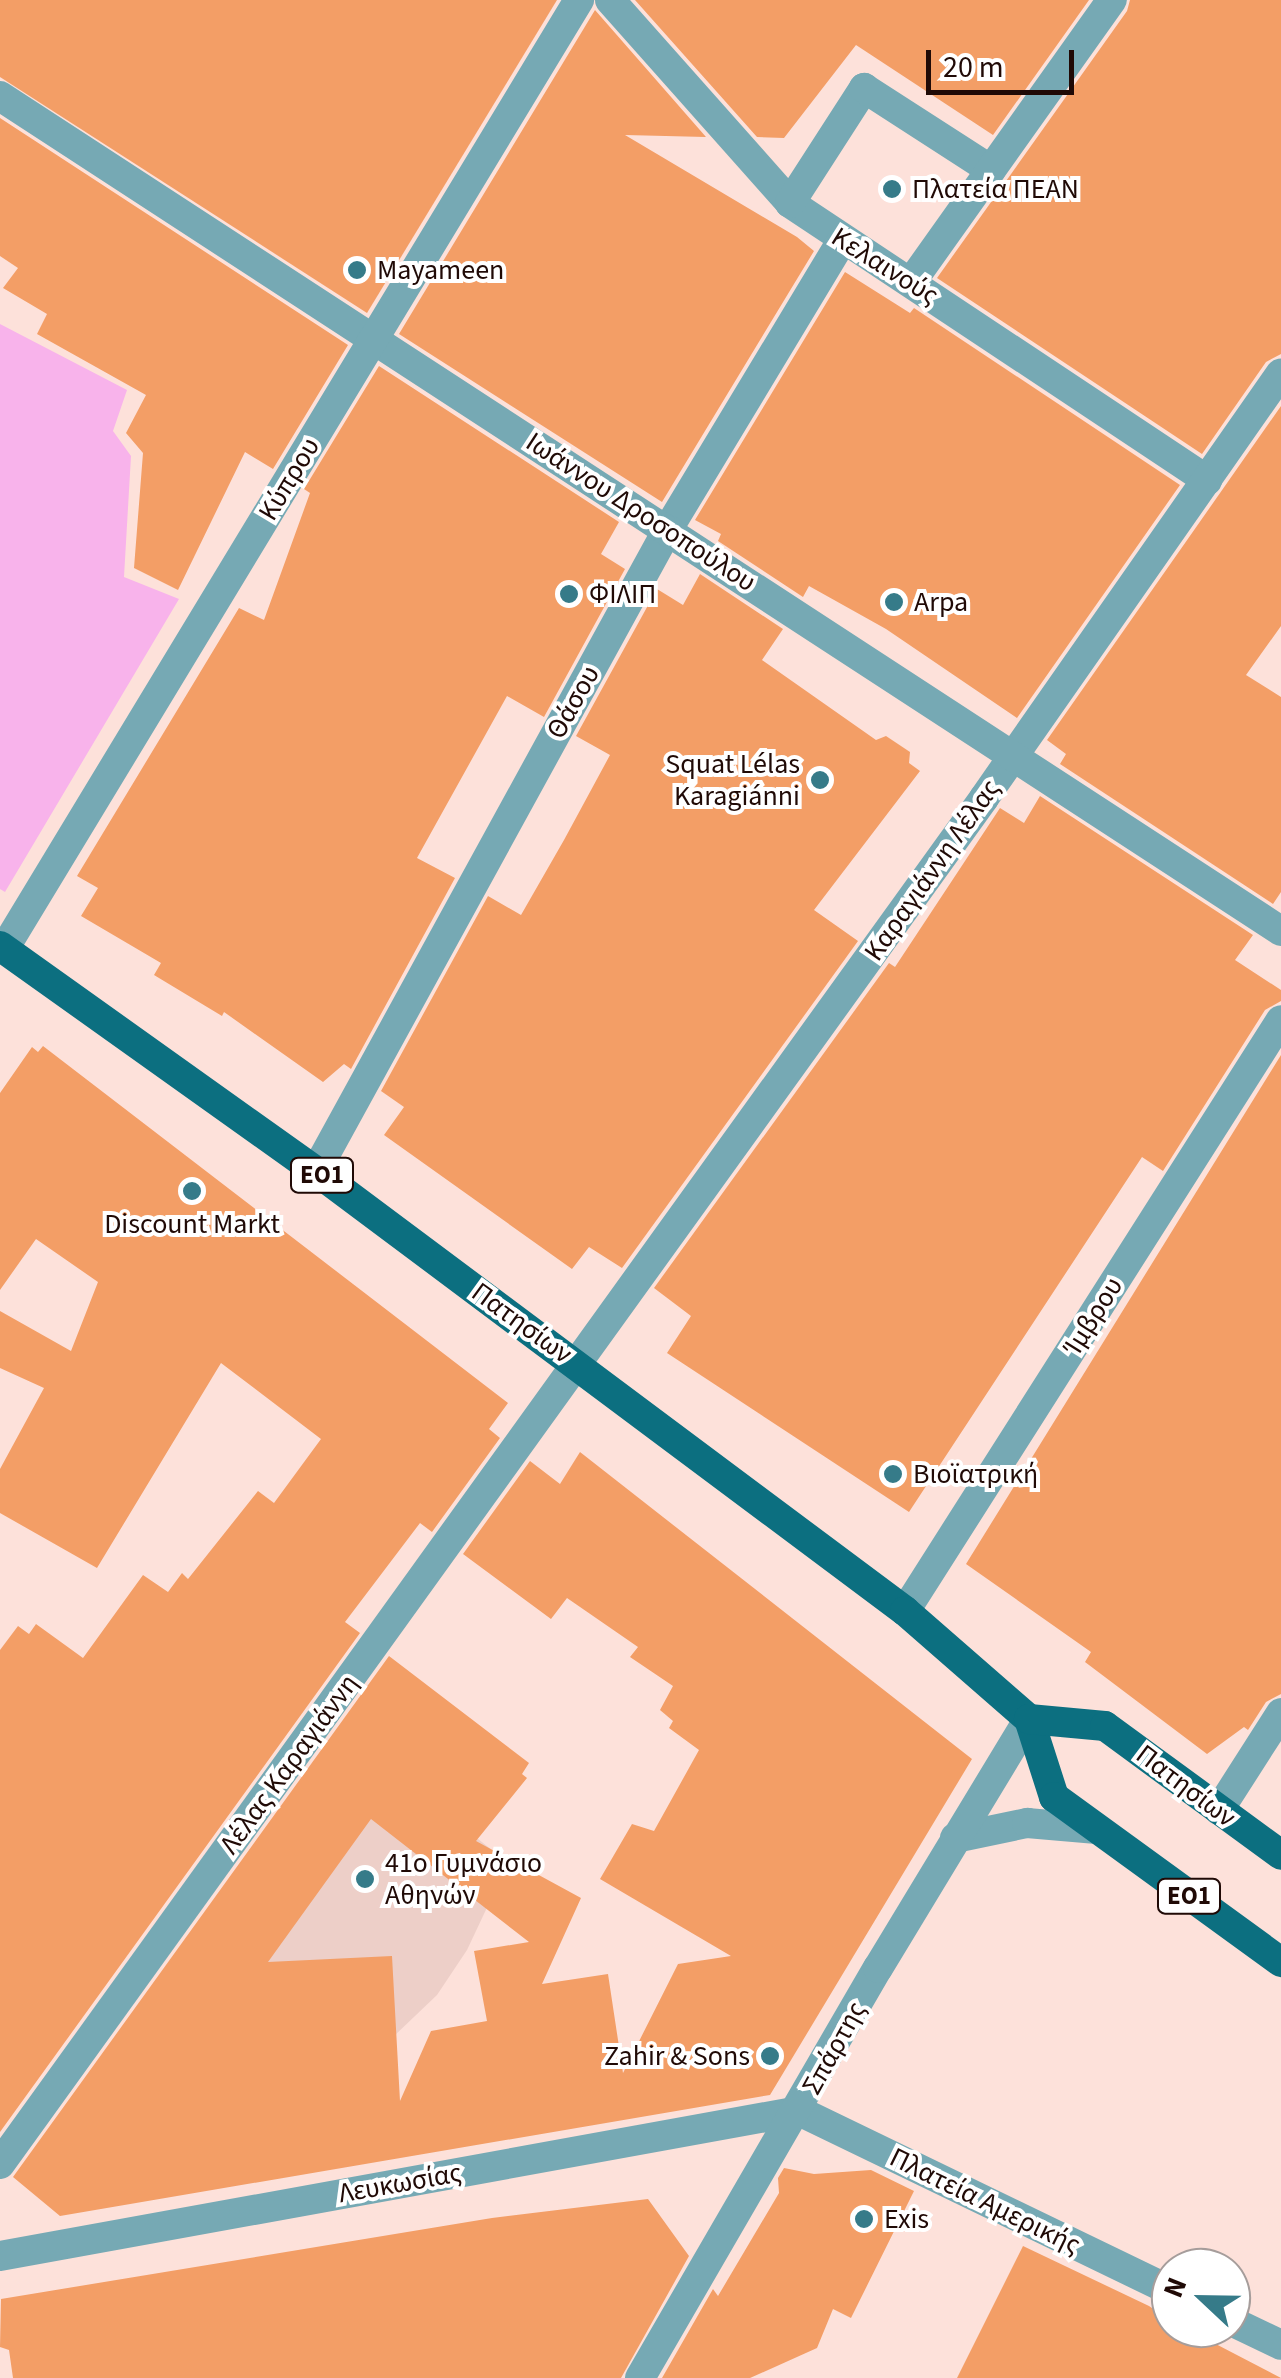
<!DOCTYPE html>
<html>
<head>
<meta charset="utf-8">
<style>
  body { margin:0 }
  #map { position:relative; width:1281px; height:2378px; overflow:hidden; background:#fde1da; font-family:"Source Sans 3",sans-serif }
  div>[style] { position:absolute }
  [style*='--x'] { left:calc(var(--x)*1px); top:calc(var(--y)*1px); width:calc(var(--w)*1px); rotate:calc(var(--a)*1deg) }
  .built>* { inset:0; background:#edcfc8 }
  .green>* { inset:0; background:#f8b3eb }
  .building>* { inset:0; background:#f39e66 }
  .pedestrian>* { height:30px; margin:-15px; padding:0 15px; transform-origin:15px; border-radius:15px; background:#76a9b4 }
  .minor>* { height:30px; margin:-15px; padding:0 15px; transform-origin:15px; border-radius:15px; background:#76a9b4 }
  .tertiary>* { height:30px; margin:-15px; padding:0 15px; transform-origin:15px; border-radius:15px; background:#76a9b4 }
  .primary>* { height:30px; margin:-15px; padding:0 15px; transform-origin:15px; border-radius:15px; background:#0c6f80 }
  .dots>* { width:28px; height:28px; translate:-50% -50%; box-sizing:border-box; border:5px solid #fff; border-radius:50% }
  span { translate:-50% -50%; white-space:nowrap; text-align:center; line-height:1.15; -webkit-text-stroke:8px #fff; paint-order:stroke }
  .shield-label span { padding:2px 8px; background:#fff; border:2px solid; border-radius:8px; -webkit-text-stroke-width:0 }
  .shield-label { font-size:25px; color:#200a06; font-weight:700 }
  .poi-label { font-size:28px; color:#200a06 }
  .left { translate:0 -50%; text-align:left }
  .right { translate:-100% -50%; text-align:right }
  .street-label { font-size:28px; color:#200a06 }
  .north { position:absolute; left:1151px; top:2248px; width:100px; height:100px; box-sizing:border-box; background:#fff; border:2px solid #a69d9b; border-radius:50%; rotate:292deg; font-size:28px; font-weight:700; line-height:40px; text-align:center; color:#200a06 }
  .north::after { content:''; display:block; margin:auto; width:35px; height:45px; background:#367b89; clip-path:polygon(50% 0,100% 100%,50% 72%,0 100%) }
  .scale { position:absolute; left:926px; top:50px; width:148px; height:45px; box-sizing:border-box; border:5px solid #200a06; border-top:0; padding-left:12px; font-size:30px; line-height:35px; white-space:nowrap; color:#200a06; -webkit-text-stroke:8px #fff; paint-order:stroke }
</style>
</head>
<body>
<div id="map">
  <div class="built">
    <i style="clip-path:polygon(341px 1729px,508px 1863px,467px 1950px,437px 1995px,393px 2037px,180px 1950px)"></i>
  </div>
  <div class="green">
    <i style="clip-path:polygon(0 324px,127px 390px,113px 431px,131px 456px,124px 577px,179px 599px,5px 892px,0 889px)"></i>
  </div>
  <div class="building">
    <i style="clip-path:polygon(0 0,557px 0,367px 313px,0 77px)"></i>
    <i style="clip-path:polygon(635px 0,1089px 0,993px 135px,856px 45px,784px 138px,757px 137px)"></i>
    <i style="clip-path:polygon(1130px 0,1281px 0,1281px 354px,1266px 362px,1202px 454px,937px 278px,1127px 11px)"></i>
    <i style="clip-path:polygon(595px 10px,706px 137px,625px 135px,797px 237px,814px 251px,662px 502px,399px 334px)"></i>
    <i style="clip-path:polygon(0 118px,348px 345px,273px 469px,245px 452px,178px 590px,134px 568px,143px 453px,126px 433px,146px 395px,37px 334px,47px 314px,3px 288px,18px 268px,0 256px)"></i>
    <i style="clip-path:polygon(845px 272px,910px 313px,914px 308px,1180px 485px,1017px 718px,886px 629px,809px 586px,803px 597px,718px 541px,721px 534px,695px 520px)"></i>
    <i style="clip-path:polygon(379px 366px,619px 522px,601px 554px,625px 569px,544px 717px,507px 696px,417px 858px,455px 878px,351px 1069px,344px 1064px,323px 1082px,224px 1012px,222px 1016px,154px 975px,161px 963px,81px 916px,98px 888px,77px 876px,239px 608px,264px 620px,310px 493px,304px 489px)"></i>
    <i style="clip-path:polygon(1281px 406px,1281px 626px,1246px 675px,1281px 697px,1281px 892px,1273px 904px,1060px 764px,1066px 754px,1047px 740px)"></i>
    <i style="clip-path:polygon(700px 574px,783px 629px,762px 660px,876px 740px,886px 736px,910px 752px,909px 763px,920px 771px,814px 910px,858px 941px,622px 1268px,589px 1247px,572px 1269px,384px 1135px,404px 1107px,381px 1091px,488px 896px,521px 915px,564px 840px,610px 755px,576px 736px,657px 589px,683px 605px)"></i>
    <i style="clip-path:polygon(1040px 796px,1253px 935px,1235px 960px,1281px 990px,1281px 1001px,1265px 1010px,1163px 1171px,1142px 1157px,909px 1512px,667px 1353px,691px 1316px,654px 1288px,889px 963px,895px 967px,1000px 808px,1024px 823px)"></i>
    <i style="clip-path:polygon(43px 1046px,508px 1403px,489px 1429px,500px 1438px,432px 1532px,420px 1523px,345px 1622px,360px 1633px,0 2132px,0 1650px,18px 1626px,29px 1634px,36px 1624px,83px 1658px,143px 1575px,168px 1592px,182px 1573px,188px 1579px,258px 1491px,274px 1503px,321px 1439px,221px 1363px,97px 1568px,0 1513px,0 1469px,44px 1388px,0 1368px,0 1311px,71px 1351px,98px 1282px,36px 1239px,0 1290px,0 1093px,32px 1047px,38px 1052px)"></i>
    <i style="clip-path:polygon(1281px 1055px,1281px 1694px,1266px 1702px,1248px 1730px,1244px 1727px,1207px 1754px,1085px 1662px,1091px 1652px,966px 1564px)"></i>
    <i style="clip-path:polygon(evenodd,580px 1452px,972px 1759px,770px 2095px,60px 2216px,13px 2177px,389px 1656px,529px 1763px,522px 1774px,527px 1778px,476px 1841px,581px 1898px,542px 1984px,608px 1974px,623px 2073px,678px 1964px,731px 1956px,600px 1879px,632px 1824px,654px 1831px,699px 1750px,669px 1728px,673px 1721px,660px 1710px,673px 1686px,630px 1657px,638px 1647px,567px 1598px,551px 1619px,463px 1554px,530px 1461px,560px 1484px,580px 1452px,371px 1819px,529px 1942px,474px 1951px,487px 2021px,431px 2031px,400px 2101px,392px 1956px,268px 1962px,371px 1819px)"></i>
    <i style="clip-path:polygon(784px 2168px,814px 2174px,871px 2170px,914px 2191px,851px 2318px,833px 2309px,817px 2348px,750px 2378px,662px 2378px,713px 2289px,718px 2296px,779px 2193px,778px 2178px)"></i>
    <i style="clip-path:polygon(648px 2199px,689px 2256px,621px 2378px,13px 2378px,9px 2350px,0 2347px,1px 2299px,492px 2218px)"></i>
    <i style="clip-path:polygon(1023px 2246px,1149px 2306px,1171px 2321px,1171px 2328px,1185px 2328px,1281px 2378px,957px 2378px)"></i>
  </div>
  <div class="pedestrian">
    <i style="--x:610;--y:0;--w:271;--a:48.4"></i>
    <i style="--x:790;--y:203;--w:501;--a:33.59"></i>
    <i style="--x:790;--y:203;--w:137;--a:-57.2"></i>
    <i style="--x:864;--y:88;--w:151;--a:32.8"></i>
    <i style="--x:912;--y:281;--w:345;--a:-54.6"></i>
    <i style="--x:668;--y:529;--w:336;--a:-58.9"></i>
    <i style="--x:0;--y:2256;--w:812;--a:-10.29"></i>
    <i style="--x:799;--y:2111;--w:413;--a:25.8"></i>
    <i style="--x:1231;--y:2321;--w:55;--a:25.6"></i>
  </div>
  <div class="minor">
    <i style="--x:316;--y:1171;--w:732;--a:-61.26"></i>
    <i style="--x:905;--y:1611;--w:700;--a:-57.54"></i>
    <i style="--x:1219;--y:1810;--w:115;--a:-57.4"></i>
    <i style="--x:955;--y:1838;--w:74;--a:-11.8"></i>
    <i style="--x:1027;--y:1823;--w:70;--a:4.9"></i>
    <i style="--x:0;--y:2164;--w:1684;--a:-54.23"></i>
    <i style="--x:984;--y:798;--w:518;--a:-55.05"></i>
    <i style="--x:640;--y:2378;--w:474;--a:-59.9"></i>
    <i style="--x:878;--y:1968;--w:291;--a:-58.8"></i>
  </div>
  <div class="tertiary">
    <i style="--x:0;--y:96;--w:1529;--a:33.1"></i>
    <i style="--x:4;--y:949;--w:1110;--a:-58.79"></i>
  </div>
  <div class="primary">
    <i style="--x:0;--y:946;--w:388;--a:35.5"></i>
    <i style="--x:316;--y:1171;--w:735;--a:36.76"></i>
    <i style="--x:905;--y:1611;--w:164;--a:41.1"></i>
    <i style="--x:1029;--y:1719;--w:82;--a:72.2"></i>
    <i style="--x:1054;--y:1797;--w:281;--a:36"></i>
    <i style="--x:1029;--y:1719;--w:76;--a:5.3"></i>
    <i style="--x:1105;--y:1726;--w:218;--a:36.2"></i>
  </div>
  <div class="dots">
    <i style="left:892px;top:189px;background:#367b89"></i>
    <i style="left:357px;top:270px;background:#367b89"></i>
    <i style="left:569px;top:594px;background:#367b89"></i>
    <i style="left:894px;top:602px;background:#367b89"></i>
    <i style="left:820px;top:780px;background:#367b89"></i>
    <i style="left:192px;top:1191px;background:#367b89"></i>
    <i style="left:893px;top:1474px;background:#367b89"></i>
    <i style="left:365px;top:1879px;background:#367b89"></i>
    <i style="left:770px;top:2056px;background:#367b89"></i>
    <i style="left:864px;top:2219px;background:#367b89"></i>
  </div>
  <div class="shield-label">
    <span style="left:322px;top:1175px">ΕΟ1</span>
    <span style="left:1189px;top:1896px">ΕΟ1</span>
  </div>
  <div class="poi-label">
    <span class="left" style="left:912px;top:189px">Πλατεία ΠΕΑΝ</span>
    <span class="left" style="left:377px;top:270px">Mayameen</span>
    <span class="left" style="left:589px;top:594px">ΦΙΛΙΠ</span>
    <span class="left" style="left:914px;top:602px">Arpa</span>
    <span class="right" style="left:800px;top:780px">Squat Lélas<br>Karagiánni</span>
    <span style="left:192px;top:1224px">Discount Markt</span>
    <span class="left" style="left:913px;top:1474px">Βιοϊατρική</span>
    <span class="left" style="left:385px;top:1879px">41ο Γυμνάσιο<br>Αθηνών</span>
    <span class="right" style="left:750px;top:2056px">Zahir &amp; Sons</span>
    <span class="left" style="left:884px;top:2219px">Exis</span>
  </div>
  <div class="street-label">
    <span style="left:885px;top:266px;rotate:32deg">Κελαινούς</span>
    <span style="left:289px;top:479px;rotate:-59deg">Κύπρου</span>
    <span style="left:641px;top:512px;rotate:33deg">Ιωάννου Δροσοπούλου</span>
    <span style="left:573px;top:702px;rotate:-61deg">Θάσου</span>
    <span style="left:932px;top:870px;rotate:-55deg">Καραγιάννη Λέλας</span>
    <span style="left:1093px;top:1316px;rotate:-58deg">Ίμβρου</span>
    <span style="left:522px;top:1323px;rotate:36deg">Πατησίων</span>
    <span style="left:289px;top:1764px;rotate:-54deg">Λέλας Καραγιάννη</span>
    <span style="left:1186px;top:1786px;rotate:37deg">Πατησίων</span>
    <span style="left:834px;top:2048px;rotate:-61deg">Σπάρτης</span>
    <span style="left:400px;top:2183px;rotate:-10deg">Λευκωσίας</span>
    <span style="left:985px;top:2201px;rotate:26deg">Πλατεία Αμερικής</span>
  </div>
  <div class="north">N</div>
  <div class="scale">20 m</div>
</div>
</body>
</html>
